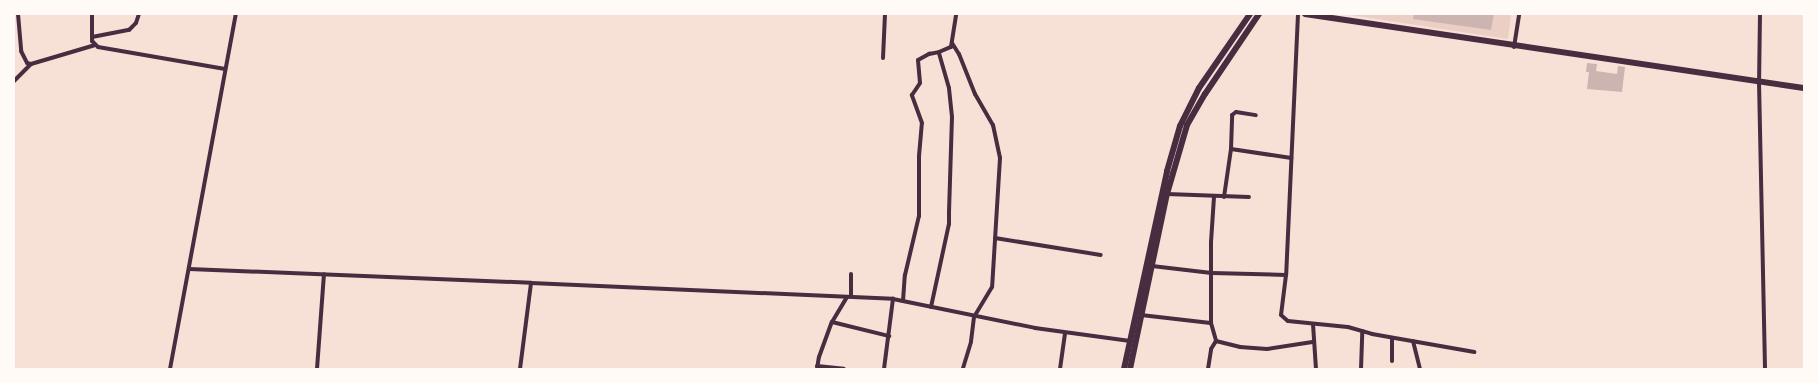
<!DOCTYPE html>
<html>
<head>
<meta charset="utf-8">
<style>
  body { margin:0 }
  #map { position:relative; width:1818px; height:383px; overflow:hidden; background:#f7e1d7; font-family:"PT Sans Narrow",sans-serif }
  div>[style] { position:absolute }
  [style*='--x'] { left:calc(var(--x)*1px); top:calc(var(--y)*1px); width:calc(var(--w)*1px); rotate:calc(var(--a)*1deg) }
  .green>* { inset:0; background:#ebcfc5 }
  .building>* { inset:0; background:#ccb4b1 }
  .minor>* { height:4px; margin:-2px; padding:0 2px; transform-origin:2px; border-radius:2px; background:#4a2c40 }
  .primary>* { height:6px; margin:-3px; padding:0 3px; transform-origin:3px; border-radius:3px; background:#4a2c40 }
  span { translate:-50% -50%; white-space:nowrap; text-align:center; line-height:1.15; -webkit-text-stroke:4.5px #fffaf5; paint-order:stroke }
  .frame { position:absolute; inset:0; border:15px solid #fffaf5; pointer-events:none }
</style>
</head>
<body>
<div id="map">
  <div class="green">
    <i style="clip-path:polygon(1344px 14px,1511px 14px,1508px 39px)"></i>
  </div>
  <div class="building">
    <i style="clip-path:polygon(1414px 14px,1494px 14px,1491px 30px,1413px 19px)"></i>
    <i style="clip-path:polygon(1587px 63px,1597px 64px,1596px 71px,1617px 74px,1618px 66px,1625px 67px,1622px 92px,1587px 89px,1589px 72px,1586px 72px)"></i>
  </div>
  <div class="minor">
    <i style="--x:18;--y:14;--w:37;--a:85"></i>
    <i style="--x:21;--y:51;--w:13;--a:63"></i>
    <i style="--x:27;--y:63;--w:4;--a:14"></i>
    <i style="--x:31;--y:64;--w:67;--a:-16.5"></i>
    <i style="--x:92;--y:14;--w:27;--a:90"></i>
    <i style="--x:92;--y:41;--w:8;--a:45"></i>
    <i style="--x:98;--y:47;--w:129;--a:9.8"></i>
    <i style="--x:1298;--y:14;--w:261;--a:92.6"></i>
    <i style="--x:1286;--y:275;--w:40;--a:97.1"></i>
    <i style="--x:1281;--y:315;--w:9;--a:41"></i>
    <i style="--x:1288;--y:321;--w:60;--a:5.7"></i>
    <i style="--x:1348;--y:327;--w:25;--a:16"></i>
    <i style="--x:1372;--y:334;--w:104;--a:10"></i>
    <i style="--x:1760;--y:14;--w:68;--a:90.8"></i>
    <i style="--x:1759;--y:82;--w:287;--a:88.8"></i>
    <i style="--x:92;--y:37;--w:38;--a:-11"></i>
    <i style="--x:129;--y:30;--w:10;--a:-45"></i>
    <i style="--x:136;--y:23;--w:9;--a:-72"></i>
    <i style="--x:952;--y:43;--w:13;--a:58"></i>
    <i style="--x:959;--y:54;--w:43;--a:68.2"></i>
    <i style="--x:975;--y:94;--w:36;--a:60"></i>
    <i style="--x:993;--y:125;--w:34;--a:78"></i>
    <i style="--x:1000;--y:158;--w:129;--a:93.5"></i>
    <i style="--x:992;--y:287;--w:35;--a:121"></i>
    <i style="--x:974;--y:317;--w:25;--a:97"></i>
    <i style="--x:971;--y:342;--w:28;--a:107"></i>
    <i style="--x:1514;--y:47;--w:33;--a:-81"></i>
    <i style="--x:883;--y:58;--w:44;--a:-87.4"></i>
    <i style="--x:14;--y:81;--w:24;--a:-45"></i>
    <i style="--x:1231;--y:149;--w:61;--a:8.5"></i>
    <i style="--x:1167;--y:194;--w:82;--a:2.1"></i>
    <i style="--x:1214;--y:197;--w:45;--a:93.8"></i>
    <i style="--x:1211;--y:242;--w:81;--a:90"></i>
    <i style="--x:1211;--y:323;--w:19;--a:74"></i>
    <i style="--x:1216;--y:341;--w:25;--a:14"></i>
    <i style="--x:1240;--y:347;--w:27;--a:4"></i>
    <i style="--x:1267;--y:349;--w:46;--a:-8.8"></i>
    <i style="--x:1224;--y:197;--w:49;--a:-81.7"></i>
    <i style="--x:1231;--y:149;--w:34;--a:-88"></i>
    <i style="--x:1232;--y:115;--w:5;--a:-37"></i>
    <i style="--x:1236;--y:112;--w:20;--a:9"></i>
    <i style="--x:995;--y:238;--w:107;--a:9.1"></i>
    <i style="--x:1152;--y:266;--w:60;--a:6.7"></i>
    <i style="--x:1212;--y:273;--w:74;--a:1.5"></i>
    <i style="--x:189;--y:269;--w:342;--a:2.3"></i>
    <i style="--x:851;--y:296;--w:22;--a:-90"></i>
    <i style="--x:903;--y:301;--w:26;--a:-86"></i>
    <i style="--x:905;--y:275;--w:61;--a:-76.7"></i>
    <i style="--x:919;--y:216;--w:60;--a:-90"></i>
    <i style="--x:919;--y:156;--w:33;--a:-85"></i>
    <i style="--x:922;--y:123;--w:30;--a:-110"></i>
    <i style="--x:912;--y:95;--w:14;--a:-56"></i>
    <i style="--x:920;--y:83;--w:23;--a:-95"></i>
    <i style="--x:918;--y:60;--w:13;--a:-29"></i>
    <i style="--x:929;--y:54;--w:10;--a:-11"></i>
    <i style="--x:931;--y:307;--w:85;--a:-77.8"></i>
    <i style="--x:949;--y:224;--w:12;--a:-90"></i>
    <i style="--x:949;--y:212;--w:95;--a:-88.2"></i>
    <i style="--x:952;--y:117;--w:29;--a:-96"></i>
    <i style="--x:949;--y:88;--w:37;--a:-106"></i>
    <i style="--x:939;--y:52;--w:13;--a:-23"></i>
    <i style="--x:951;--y:47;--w:33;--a:-81"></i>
    <i style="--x:1141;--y:315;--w:70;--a:6.5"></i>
    <i style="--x:832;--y:322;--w:59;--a:13.8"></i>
    <i style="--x:1313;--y:324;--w:45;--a:86.2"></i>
    <i style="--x:1413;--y:341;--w:29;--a:76"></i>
    <i style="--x:1392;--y:361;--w:23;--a:-90"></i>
    <i style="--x:817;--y:366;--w:27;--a:6"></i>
    <i style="--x:170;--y:369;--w:361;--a:-79.5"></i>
    <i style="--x:317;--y:369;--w:95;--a:-85.8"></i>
    <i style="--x:520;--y:369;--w:87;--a:-82.7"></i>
    <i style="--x:531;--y:283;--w:362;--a:2.5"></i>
    <i style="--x:893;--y:299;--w:145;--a:11.5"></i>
    <i style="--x:1035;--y:328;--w:96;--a:7.8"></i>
    <i style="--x:817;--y:369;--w:12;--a:-81"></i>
    <i style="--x:819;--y:357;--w:37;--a:-70"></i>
    <i style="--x:832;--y:322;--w:29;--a:-59"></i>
    <i style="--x:884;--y:369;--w:71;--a:-82.7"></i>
    <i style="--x:1060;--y:369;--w:36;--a:-82"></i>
    <i style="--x:1208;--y:369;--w:20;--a:-81"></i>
    <i style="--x:1211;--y:349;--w:9;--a:-58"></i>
    <i style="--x:1361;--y:369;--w:38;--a:-88"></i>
  </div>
  <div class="primary">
    <i style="--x:1305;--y:14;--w:504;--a:8.44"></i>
    <i style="--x:1124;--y:369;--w:203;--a:-77.7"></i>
    <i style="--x:1167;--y:171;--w:47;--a:-73.9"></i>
    <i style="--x:1180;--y:126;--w:42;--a:-63.4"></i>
    <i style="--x:1199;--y:88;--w:90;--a:-55.4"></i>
    <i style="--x:1130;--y:369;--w:179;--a:-78.1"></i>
    <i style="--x:1167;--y:194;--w:72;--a:-73.8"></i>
    <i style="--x:1187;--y:125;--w:36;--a:-60"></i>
    <i style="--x:1205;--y:94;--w:97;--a:-56"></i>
  </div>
  <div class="frame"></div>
</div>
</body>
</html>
